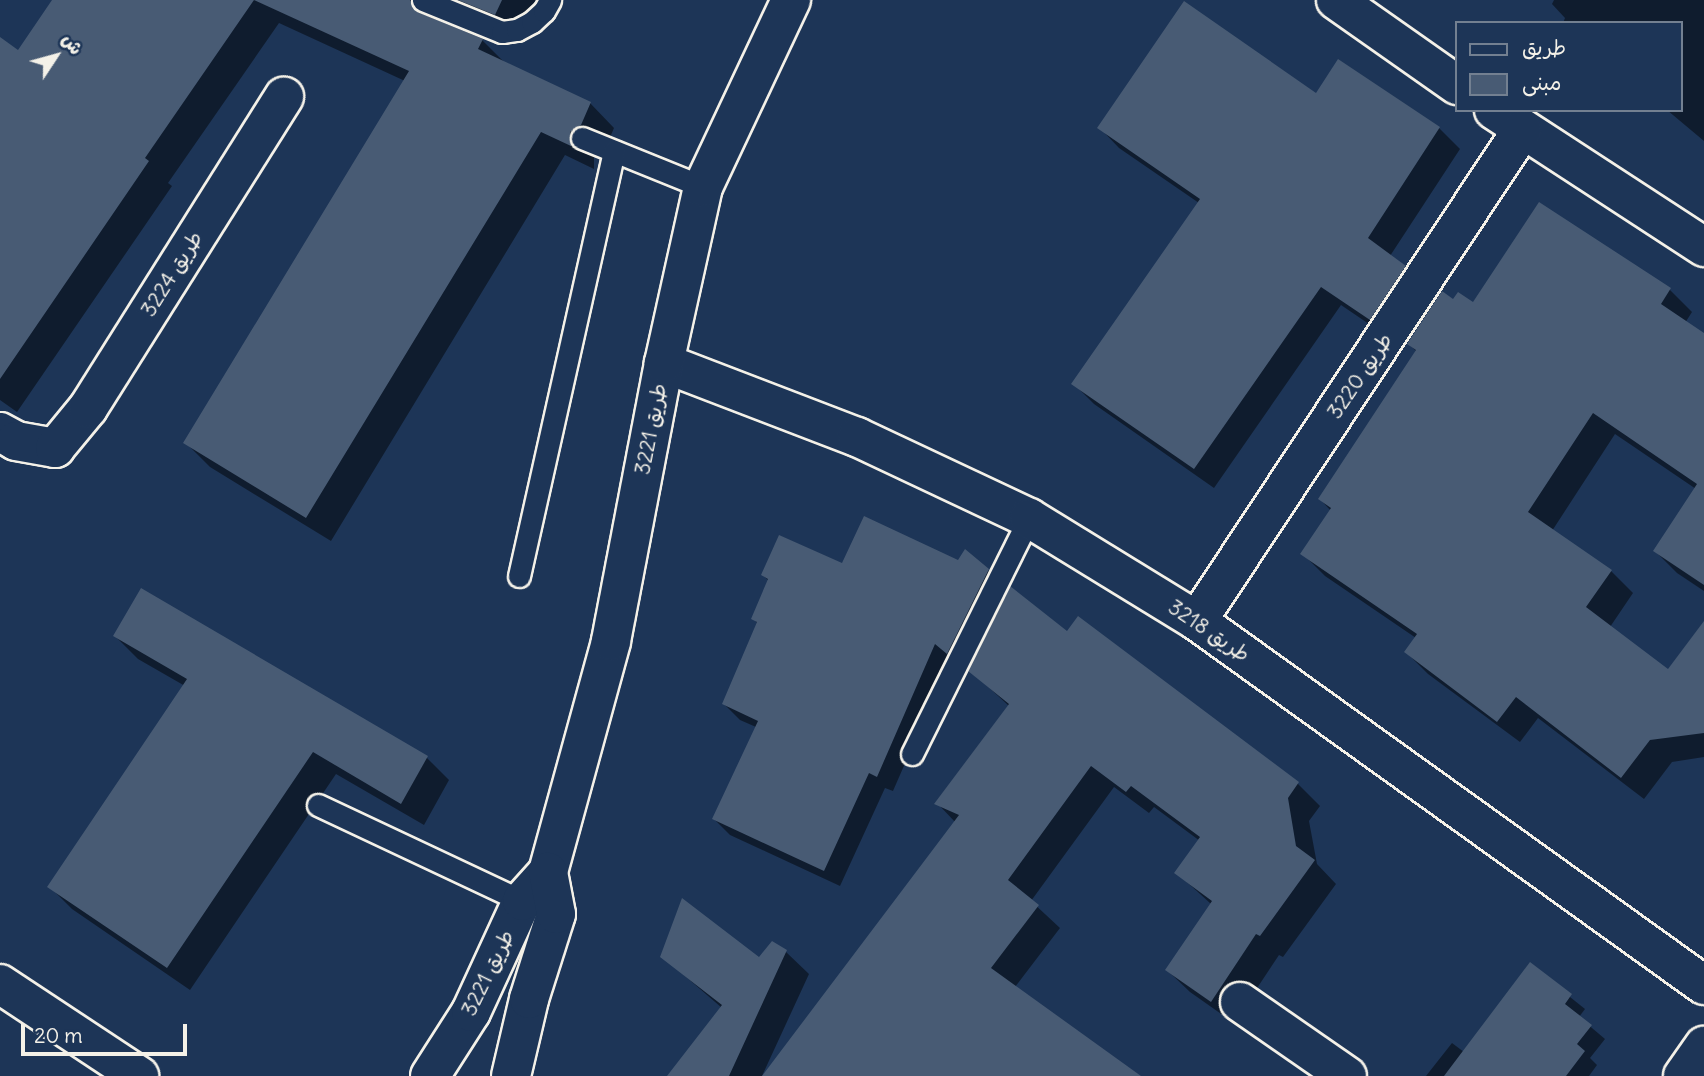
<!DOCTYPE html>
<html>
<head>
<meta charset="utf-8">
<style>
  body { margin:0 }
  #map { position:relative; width:1704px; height:1076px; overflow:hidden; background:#1d3557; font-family:Delius,"Playpen Sans Arabic",sans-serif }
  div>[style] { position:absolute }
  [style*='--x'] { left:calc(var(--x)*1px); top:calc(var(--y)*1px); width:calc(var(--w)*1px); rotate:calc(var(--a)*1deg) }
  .shadow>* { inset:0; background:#0007 }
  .building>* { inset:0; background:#485b74 }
  .roads { filter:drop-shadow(2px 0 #f4f1e8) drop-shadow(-2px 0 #f4f1e8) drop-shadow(0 2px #f4f1e8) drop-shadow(0 -2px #f4f1e8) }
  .service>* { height:21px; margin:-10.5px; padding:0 10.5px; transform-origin:10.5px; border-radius:10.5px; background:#1d3557 }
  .minor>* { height:38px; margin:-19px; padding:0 19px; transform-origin:19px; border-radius:19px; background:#1d3557 }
  .tertiary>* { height:38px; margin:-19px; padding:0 19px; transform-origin:19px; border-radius:19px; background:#1d3557 }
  span { translate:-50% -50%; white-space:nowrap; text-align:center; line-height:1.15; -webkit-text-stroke:6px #1d3557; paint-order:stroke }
  .street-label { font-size:21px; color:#f4f1e8 }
  .legend { position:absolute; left:1455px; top:21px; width:228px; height:91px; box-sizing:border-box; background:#1d3557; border:2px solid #738091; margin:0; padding:9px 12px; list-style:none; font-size:21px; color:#f4f1e8 }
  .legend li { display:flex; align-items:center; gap:14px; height:35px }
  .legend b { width:35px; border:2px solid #738091 }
  .north { position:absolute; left:21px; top:21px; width:70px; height:70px; -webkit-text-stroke:5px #1d3557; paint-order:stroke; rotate:54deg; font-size:19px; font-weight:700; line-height:28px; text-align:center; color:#f4f1e8 }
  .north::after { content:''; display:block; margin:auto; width:24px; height:32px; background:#f4f1e8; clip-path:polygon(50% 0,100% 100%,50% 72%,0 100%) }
  .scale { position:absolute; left:21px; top:1024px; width:166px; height:32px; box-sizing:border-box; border:4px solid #f4f1e8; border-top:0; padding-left:9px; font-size:21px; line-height:24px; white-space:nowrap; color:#f4f1e8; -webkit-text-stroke:5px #1d3557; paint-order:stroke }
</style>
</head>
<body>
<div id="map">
  <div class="shadow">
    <i style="clip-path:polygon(54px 0,538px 0,519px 38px,440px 13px,434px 20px,482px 40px,506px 64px,590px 103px,614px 128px,605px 149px,594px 157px,594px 169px,565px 155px,331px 541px,210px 467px,186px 443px,405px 81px,279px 23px,168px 183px,172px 186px,17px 412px,0 400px,0 39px,19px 52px)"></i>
    <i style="clip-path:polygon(1554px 0,1704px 0,1704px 141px,1667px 110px,1681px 110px,1681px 23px,1563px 23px,1565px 18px,1552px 4px)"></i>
    <i style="clip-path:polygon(1339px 61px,1439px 128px,1460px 149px,1390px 256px,1425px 287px,1391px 339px,1341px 305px,1214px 488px,1094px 404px,1074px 384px,1199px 203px,1119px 148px,1099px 127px,1316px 96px)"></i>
    <i style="clip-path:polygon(1540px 204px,1670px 290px,1692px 312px,1685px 323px,1704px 335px,1704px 591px,1677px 573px,1655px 551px,1696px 489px,1615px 434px,1552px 531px,1611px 571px,1633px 593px,1610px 627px,1668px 671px,1704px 624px,1704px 757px,1672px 762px,1644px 799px,1538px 718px,1520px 742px,1428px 674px,1406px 652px,1416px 638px,1325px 576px,1303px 554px,1331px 511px,1320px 499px,1417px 352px,1409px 344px,1453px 302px,1474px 305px)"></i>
    <i style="clip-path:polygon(959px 563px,988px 570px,1004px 586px,951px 658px,893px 791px,885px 788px,840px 886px,730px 835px,714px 819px,756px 727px,740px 720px,724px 704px,758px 624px,753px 618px,769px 581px,763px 575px,842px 565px)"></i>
    <i style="clip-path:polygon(1079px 618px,1298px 784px,1320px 806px,1309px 821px,1317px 864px,1336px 884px,1283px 957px,1279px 955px,1234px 1023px,1190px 992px,1167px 970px,1211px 904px,1176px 872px,1200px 841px,1154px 807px,1149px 813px,1114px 787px,1031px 901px,1060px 928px,1015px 987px,1132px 1076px,764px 1076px,956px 823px,937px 803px,1009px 706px,970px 670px,1067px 634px)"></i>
    <i style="clip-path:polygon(115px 636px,427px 758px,449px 780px,424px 825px,336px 774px,190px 990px,72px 909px,50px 887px,185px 686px,138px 659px)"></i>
    <i style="clip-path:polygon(772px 943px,786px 952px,809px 974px,762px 1076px,670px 1076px,722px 1008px,662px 956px,760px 959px)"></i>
    <i style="clip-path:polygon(1530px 965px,1585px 1009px,1579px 1017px,1605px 1039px,1590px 1058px,1597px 1065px,1589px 1076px,1426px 1076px,1452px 1043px,1464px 1052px)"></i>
  </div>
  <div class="building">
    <i style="clip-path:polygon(52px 0,254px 0,145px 158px,149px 161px,0 379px,0 37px,18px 50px)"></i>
    <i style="clip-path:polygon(254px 0,410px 0,418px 12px,483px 39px,478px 49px,591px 102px,581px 125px,570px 132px,571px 146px,541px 132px,306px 518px,183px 443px,409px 71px)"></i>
    <i style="clip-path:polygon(458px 0,502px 0,495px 15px)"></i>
    <i style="clip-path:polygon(1184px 1px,1316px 93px,1338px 59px,1440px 127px,1368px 238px,1406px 266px,1370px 320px,1321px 287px,1194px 469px,1071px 384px,1200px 199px,1097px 128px)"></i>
    <i style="clip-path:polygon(1539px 202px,1671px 288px,1661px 304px,1704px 333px,1704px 585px,1653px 551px,1697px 484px,1593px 413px,1528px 512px,1612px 570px,1586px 607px,1668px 669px,1704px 621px,1704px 733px,1650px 740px,1621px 778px,1516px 697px,1497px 722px,1404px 652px,1417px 634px,1300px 554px,1331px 508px,1318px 499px,1416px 350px,1407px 344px,1442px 291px,1453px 299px,1458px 292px,1473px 302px)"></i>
    <i style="clip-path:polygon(864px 516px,958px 560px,965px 549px,989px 569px,947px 654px,935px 644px,877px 777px,869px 773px,824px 871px,712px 819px,758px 721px,722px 704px,757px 622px,751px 619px,768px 579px,761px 575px,779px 535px,842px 563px)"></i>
    <i style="clip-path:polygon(1010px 586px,1067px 631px,1078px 616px,1299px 782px,1288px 798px,1296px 846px,1315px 860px,1260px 936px,1256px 934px,1211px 1002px,1165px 970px,1212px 901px,1174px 873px,1200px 837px,1131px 786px,1126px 792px,1091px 766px,1008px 880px,1039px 905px,991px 968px,1141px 1076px,762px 1076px,959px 815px,934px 804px,1009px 704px,968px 671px)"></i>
    <i style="clip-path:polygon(141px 588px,428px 756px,401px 804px,313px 752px,167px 968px,47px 887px,187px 679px,113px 636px)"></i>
    <i style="clip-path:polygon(682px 898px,759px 957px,772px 941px,787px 950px,729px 1076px,667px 1076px,722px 1005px,660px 957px)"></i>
    <i style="clip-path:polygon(1530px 962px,1572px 994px,1565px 1004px,1592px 1025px,1577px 1044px,1585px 1051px,1566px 1076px,1444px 1076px)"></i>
  </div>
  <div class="roads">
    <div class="service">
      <i style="--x:423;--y:0;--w:85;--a:22.1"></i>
      <i style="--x:502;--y:32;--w:15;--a:-8"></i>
      <i style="--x:517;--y:30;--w:17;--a:-28"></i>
      <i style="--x:532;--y:22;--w:16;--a:-43"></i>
      <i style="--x:544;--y:11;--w:13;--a:-61"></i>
      <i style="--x:582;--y:138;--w:131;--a:22"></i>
      <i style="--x:519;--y:576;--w:435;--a:-77.4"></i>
      <i style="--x:912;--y:754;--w:263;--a:-63.6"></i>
      <i style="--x:318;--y:805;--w:225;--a:25.2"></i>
    </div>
    <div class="minor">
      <i style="--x:1336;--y:0;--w:148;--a:35.1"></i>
      <i style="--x:1494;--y:110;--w:251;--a:33.1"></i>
      <i style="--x:664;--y:363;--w:207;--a:21"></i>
      <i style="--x:857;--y:437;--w:190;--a:25.2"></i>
      <i style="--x:1029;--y:518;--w:197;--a:31.5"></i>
      <i style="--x:1197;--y:621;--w:624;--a:35.68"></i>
      <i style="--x:0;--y:432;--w:18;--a:29"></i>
      <i style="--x:16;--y:441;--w:40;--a:10"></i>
      <i style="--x:55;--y:448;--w:52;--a:-50.5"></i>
      <i style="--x:88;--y:408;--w:368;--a:-57.8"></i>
      <i style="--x:1197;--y:621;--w:589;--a:-56.5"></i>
      <i style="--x:1240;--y:1002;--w:130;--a:34.7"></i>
      <i style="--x:1683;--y:1076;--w:37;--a:-55"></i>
    </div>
    <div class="tertiary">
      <i style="--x:0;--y:984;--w:167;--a:33.5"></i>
      <i style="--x:430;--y:1076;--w:76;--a:-57.4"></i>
      <i style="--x:471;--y:1012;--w:122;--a:-65.3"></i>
      <i style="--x:522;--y:901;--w:39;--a:-48"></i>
      <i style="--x:548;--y:872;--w:239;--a:-74.7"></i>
      <i style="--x:611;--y:641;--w:283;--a:-79.2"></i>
      <i style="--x:664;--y:363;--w:180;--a:-77.5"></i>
      <i style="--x:703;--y:187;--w:207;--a:-64.8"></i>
      <i style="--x:511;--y:1076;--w:79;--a:-76.8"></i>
      <i style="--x:529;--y:999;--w:89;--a:-72.4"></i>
      <i style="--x:556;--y:914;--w:43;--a:-100.8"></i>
    </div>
  </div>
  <div class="street-label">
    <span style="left:172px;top:274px;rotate:-58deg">طريق 3224</span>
    <span style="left:1360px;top:376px;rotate:-56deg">طريق 3220</span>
    <span style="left:651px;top:429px;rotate:-79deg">طريق 3221</span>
    <span style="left:1209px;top:631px;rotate:34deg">طريق 3218</span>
    <span style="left:488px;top:973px;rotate:-64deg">طريق 3221</span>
  </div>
  <ul class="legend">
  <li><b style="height:9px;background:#1d3557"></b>طريق</li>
  <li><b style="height:19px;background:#485b74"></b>مبنى</li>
  </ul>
  <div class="north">ش</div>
  <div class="scale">20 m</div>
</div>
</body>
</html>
